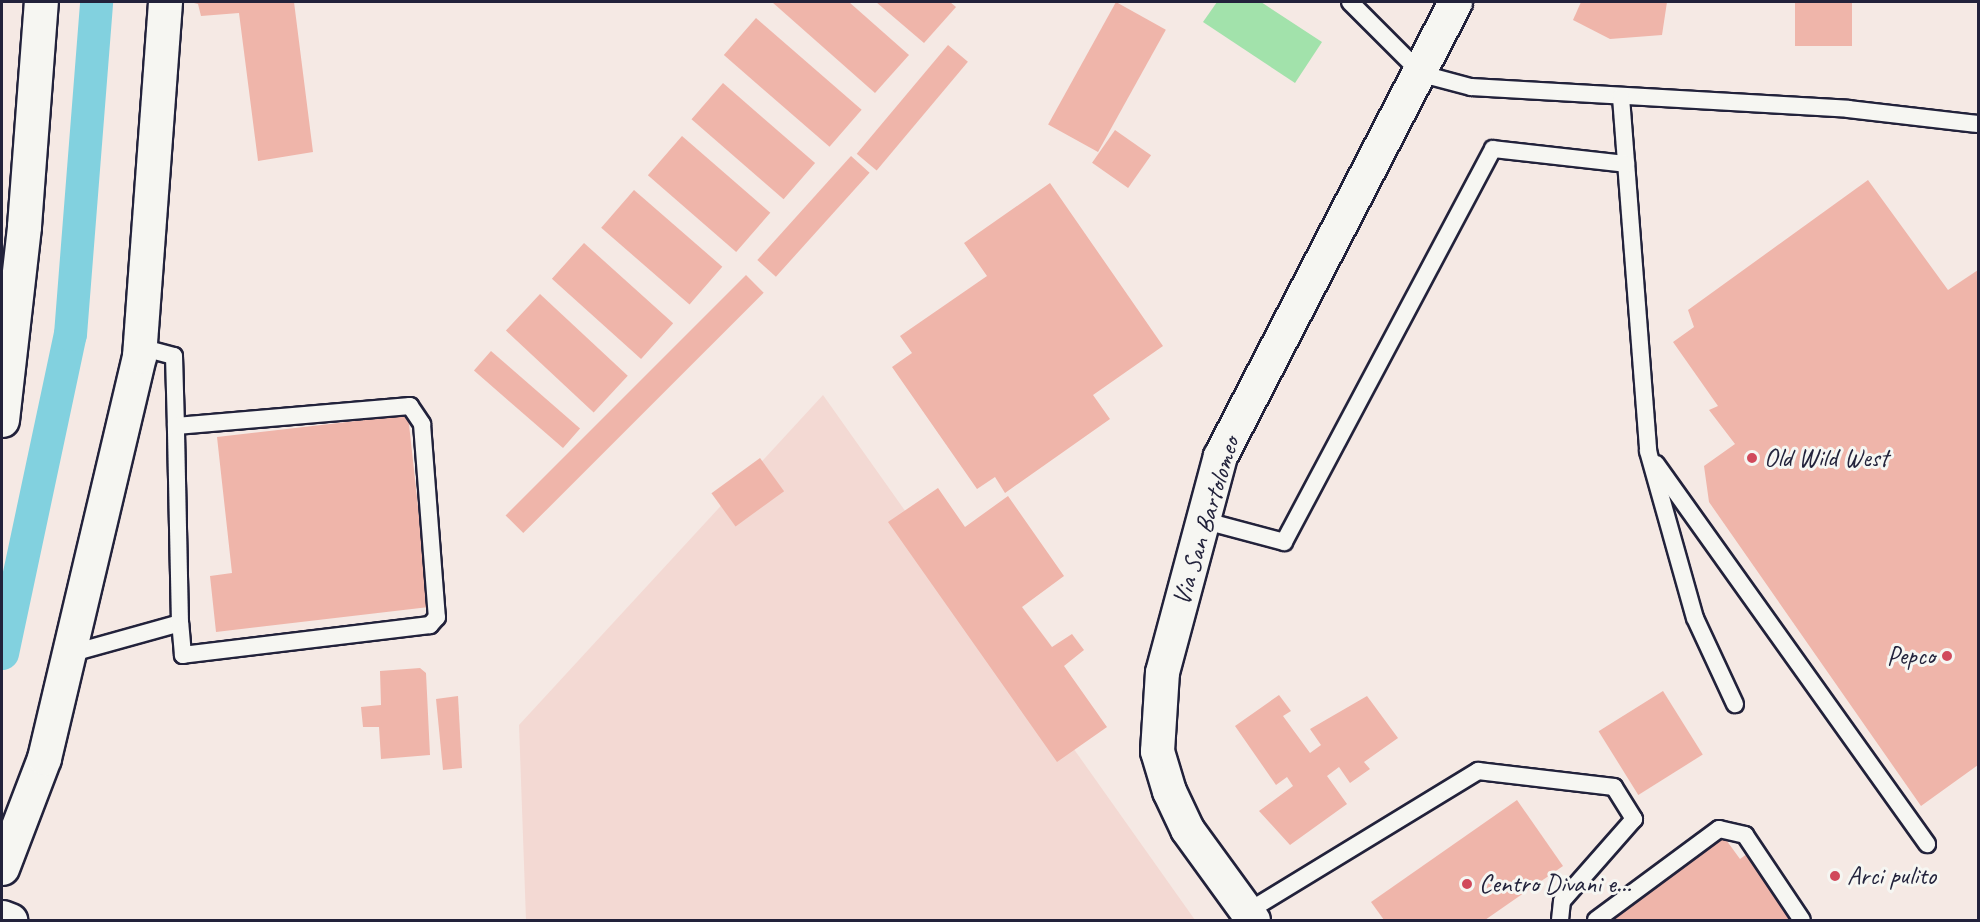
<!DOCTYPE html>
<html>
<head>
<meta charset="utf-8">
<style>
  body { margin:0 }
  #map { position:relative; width:1980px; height:922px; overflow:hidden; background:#f5e9e4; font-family:Caveat,sans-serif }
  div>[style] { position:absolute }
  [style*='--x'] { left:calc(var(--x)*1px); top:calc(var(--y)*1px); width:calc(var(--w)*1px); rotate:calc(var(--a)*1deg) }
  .built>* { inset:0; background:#f3d9d3 }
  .green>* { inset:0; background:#a2e2ab }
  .canal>* { height:33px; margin:-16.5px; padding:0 16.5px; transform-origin:16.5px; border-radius:16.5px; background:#82d1df }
  .building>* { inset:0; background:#efb5aa; transform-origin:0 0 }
  .roads { filter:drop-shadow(2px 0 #22223b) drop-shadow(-2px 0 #22223b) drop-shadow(0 2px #22223b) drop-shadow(0 -2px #22223b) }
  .lane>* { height:16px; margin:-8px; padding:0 8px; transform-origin:8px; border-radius:8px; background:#f6f6f2 }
  .street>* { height:33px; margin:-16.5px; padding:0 16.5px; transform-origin:16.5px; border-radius:16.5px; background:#f6f6f2 }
  .dots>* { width:16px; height:16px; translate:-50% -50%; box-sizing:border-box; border:3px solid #f6f6f2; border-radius:50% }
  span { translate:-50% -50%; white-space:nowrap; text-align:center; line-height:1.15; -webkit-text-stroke:6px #f6f6f2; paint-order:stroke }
  .poi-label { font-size:26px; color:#22223b }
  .left { translate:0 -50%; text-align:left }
  .right { translate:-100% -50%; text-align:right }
  .street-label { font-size:26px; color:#22223b }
  .frame { position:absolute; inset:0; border:3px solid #22223b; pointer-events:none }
</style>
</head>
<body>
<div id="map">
  <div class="built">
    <i style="clip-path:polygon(823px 395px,1195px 920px,526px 920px,519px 725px)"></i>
  </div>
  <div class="green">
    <i style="clip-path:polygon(1217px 2px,1261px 2px,1322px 42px,1295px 83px,1203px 22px)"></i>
  </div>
  <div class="canal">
    <i style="--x:2;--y:653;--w:326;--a:-78"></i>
    <i style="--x:70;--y:334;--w:333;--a:-85.5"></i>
  </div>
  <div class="building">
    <i style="clip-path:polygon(190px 2px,294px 2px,313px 152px,258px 161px,239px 13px,201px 16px,198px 4px)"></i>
    <i style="clip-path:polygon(772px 2px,849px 2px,909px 55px,875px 93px)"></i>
    <i style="clip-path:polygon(876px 2px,950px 2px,956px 7px,924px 43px)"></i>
    <i style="left:1116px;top:2px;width:57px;height:140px;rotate:29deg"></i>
    <i style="clip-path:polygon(1581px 2px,1667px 2px,1662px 35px,1610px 39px,1573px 20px)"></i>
    <i style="left:1795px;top:2px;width:57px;height:44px"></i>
    <i style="left:756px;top:18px;width:140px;height:49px;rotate:41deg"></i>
    <i style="left:948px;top:45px;width:26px;height:142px;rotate:40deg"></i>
    <i style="left:723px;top:83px;width:122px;height:48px;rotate:41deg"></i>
    <i style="left:1115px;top:130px;width:44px;height:40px;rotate:35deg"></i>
    <i style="left:682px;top:136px;width:117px;height:52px;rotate:41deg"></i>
    <i style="left:851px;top:156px;width:25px;height:140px;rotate:42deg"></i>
    <i style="clip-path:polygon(1868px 180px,1948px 290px,1978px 270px,1978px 765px,1921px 806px,1709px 502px,1704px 466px,1735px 444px,1709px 410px,1718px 406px,1673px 342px,1694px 327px,1688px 310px)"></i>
    <i style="clip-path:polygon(1050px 183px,1163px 346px,1093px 395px,1110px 419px,1005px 493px,995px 477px,977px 489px,892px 367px,912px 353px,900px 336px,987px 276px,964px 243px)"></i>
    <i style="left:634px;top:190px;width:117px;height:50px;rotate:41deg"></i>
    <i style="left:584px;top:243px;width:120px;height:48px;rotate:42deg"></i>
    <i style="left:746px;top:275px;width:25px;height:340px;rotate:45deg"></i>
    <i style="left:540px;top:294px;width:120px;height:50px;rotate:43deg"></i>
    <i style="left:491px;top:351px;width:118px;height:26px;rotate:41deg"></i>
    <i style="clip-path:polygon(408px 415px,429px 607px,216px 632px,210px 576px,232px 573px,217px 437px)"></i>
    <i style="left:760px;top:458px;width:41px;height:60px;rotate:54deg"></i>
    <i style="clip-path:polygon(938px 488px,965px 527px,1008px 496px,1064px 576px,1022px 607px,1052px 647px,1072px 634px,1084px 650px,1064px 666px,1107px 727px,1057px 762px,888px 522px)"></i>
    <i style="clip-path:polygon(420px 668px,426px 673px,430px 755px,381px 759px,379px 727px,363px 727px,361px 707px,381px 705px,380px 671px)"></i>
    <i style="left:1663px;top:691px;width:75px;height:76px;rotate:58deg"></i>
    <i style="clip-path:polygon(1279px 695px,1291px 711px,1283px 716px,1310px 753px,1321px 745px,1310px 729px,1367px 696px,1398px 738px,1364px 762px,1370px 769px,1350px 783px,1339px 767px,1327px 776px,1347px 804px,1290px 845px,1259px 811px,1293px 786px,1287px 777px,1276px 785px,1235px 726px)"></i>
    <i style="clip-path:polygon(458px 696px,462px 768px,443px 770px,436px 699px)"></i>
    <i style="clip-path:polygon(1517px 800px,1563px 866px,1485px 920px,1384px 920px,1371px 902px)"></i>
    <i style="clip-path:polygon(1724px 837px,1740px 859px,1751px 851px,1796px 920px,1610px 920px)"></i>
  </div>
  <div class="roads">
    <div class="lane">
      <i style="--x:1350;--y:2;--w:102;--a:45"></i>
      <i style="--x:1422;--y:74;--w:51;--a:14.9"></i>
      <i style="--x:1471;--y:87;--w:378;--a:3.3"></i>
      <i style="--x:1848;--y:109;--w:131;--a:6.6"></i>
      <i style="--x:1621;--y:97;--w:355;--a:85.6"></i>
      <i style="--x:1648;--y:451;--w:173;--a:74.3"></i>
      <i style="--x:1695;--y:618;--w:95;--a:65.1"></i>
      <i style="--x:140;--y:347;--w:35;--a:15"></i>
      <i style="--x:174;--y:356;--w:70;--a:88.4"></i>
      <i style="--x:1656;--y:464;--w:467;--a:54.5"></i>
      <i style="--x:1202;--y:520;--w:85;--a:15"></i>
      <i style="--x:1284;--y:542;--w:445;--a:-62"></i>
      <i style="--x:1493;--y:149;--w:134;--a:6.4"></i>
      <i style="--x:69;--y:654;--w:115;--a:-15.6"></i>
      <i style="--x:180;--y:623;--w:197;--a:-91.2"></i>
      <i style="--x:176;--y:426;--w:235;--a:-4.9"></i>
      <i style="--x:410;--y:406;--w:22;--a:56"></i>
      <i style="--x:422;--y:424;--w:194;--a:85.6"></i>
      <i style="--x:437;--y:617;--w:11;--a:131"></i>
      <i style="--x:430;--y:625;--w:249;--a:173.1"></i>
      <i style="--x:183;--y:655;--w:32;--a:-95"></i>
      <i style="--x:1247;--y:912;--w:271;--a:-31.4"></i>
      <i style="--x:1478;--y:771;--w:137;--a:6.7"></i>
      <i style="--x:1614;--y:787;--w:38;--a:58"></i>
      <i style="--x:1634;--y:819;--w:109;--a:131.3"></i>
      <i style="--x:1562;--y:901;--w:19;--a:96"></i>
      <i style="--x:1596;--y:920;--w:153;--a:-36.5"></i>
      <i style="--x:1719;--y:829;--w:27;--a:13"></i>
      <i style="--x:1745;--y:835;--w:102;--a:56.2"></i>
    </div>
    <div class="street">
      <i style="--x:2;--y:420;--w:195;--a:-83.5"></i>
      <i style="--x:24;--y:226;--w:225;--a:-85.7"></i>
      <i style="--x:2;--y:868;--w:118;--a:-69.1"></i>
      <i style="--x:44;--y:758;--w:413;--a:-76.7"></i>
      <i style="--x:139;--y:356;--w:355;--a:-85.8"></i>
      <i style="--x:2;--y:917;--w:9;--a:21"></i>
      <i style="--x:1253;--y:920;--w:112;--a:-126"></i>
      <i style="--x:1187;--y:829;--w:42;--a:-115.3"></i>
      <i style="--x:1169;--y:791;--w:42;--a:-106.7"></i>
      <i style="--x:1157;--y:751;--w:79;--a:-86.4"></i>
      <i style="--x:1162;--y:672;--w:224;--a:-75"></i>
      <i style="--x:1220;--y:456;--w:511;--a:-62.63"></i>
    </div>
  </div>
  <div class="dots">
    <i style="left:1752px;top:458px;background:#d1495b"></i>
    <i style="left:1947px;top:656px;background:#d1495b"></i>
    <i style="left:1835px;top:876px;background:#d1495b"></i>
    <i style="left:1467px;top:884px;background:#d1495b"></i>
  </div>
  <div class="poi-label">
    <span class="left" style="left:1764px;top:458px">Old Wild West</span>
    <span class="right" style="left:1935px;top:656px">Pepco</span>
    <span class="left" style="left:1847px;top:876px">Arci pulito</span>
    <span class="left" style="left:1479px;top:884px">Centro Divani e…</span>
  </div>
  <div class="street-label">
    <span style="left:1206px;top:521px;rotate:-73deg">Via San Bartolomeo</span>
  </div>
  <div class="frame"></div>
</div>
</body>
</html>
